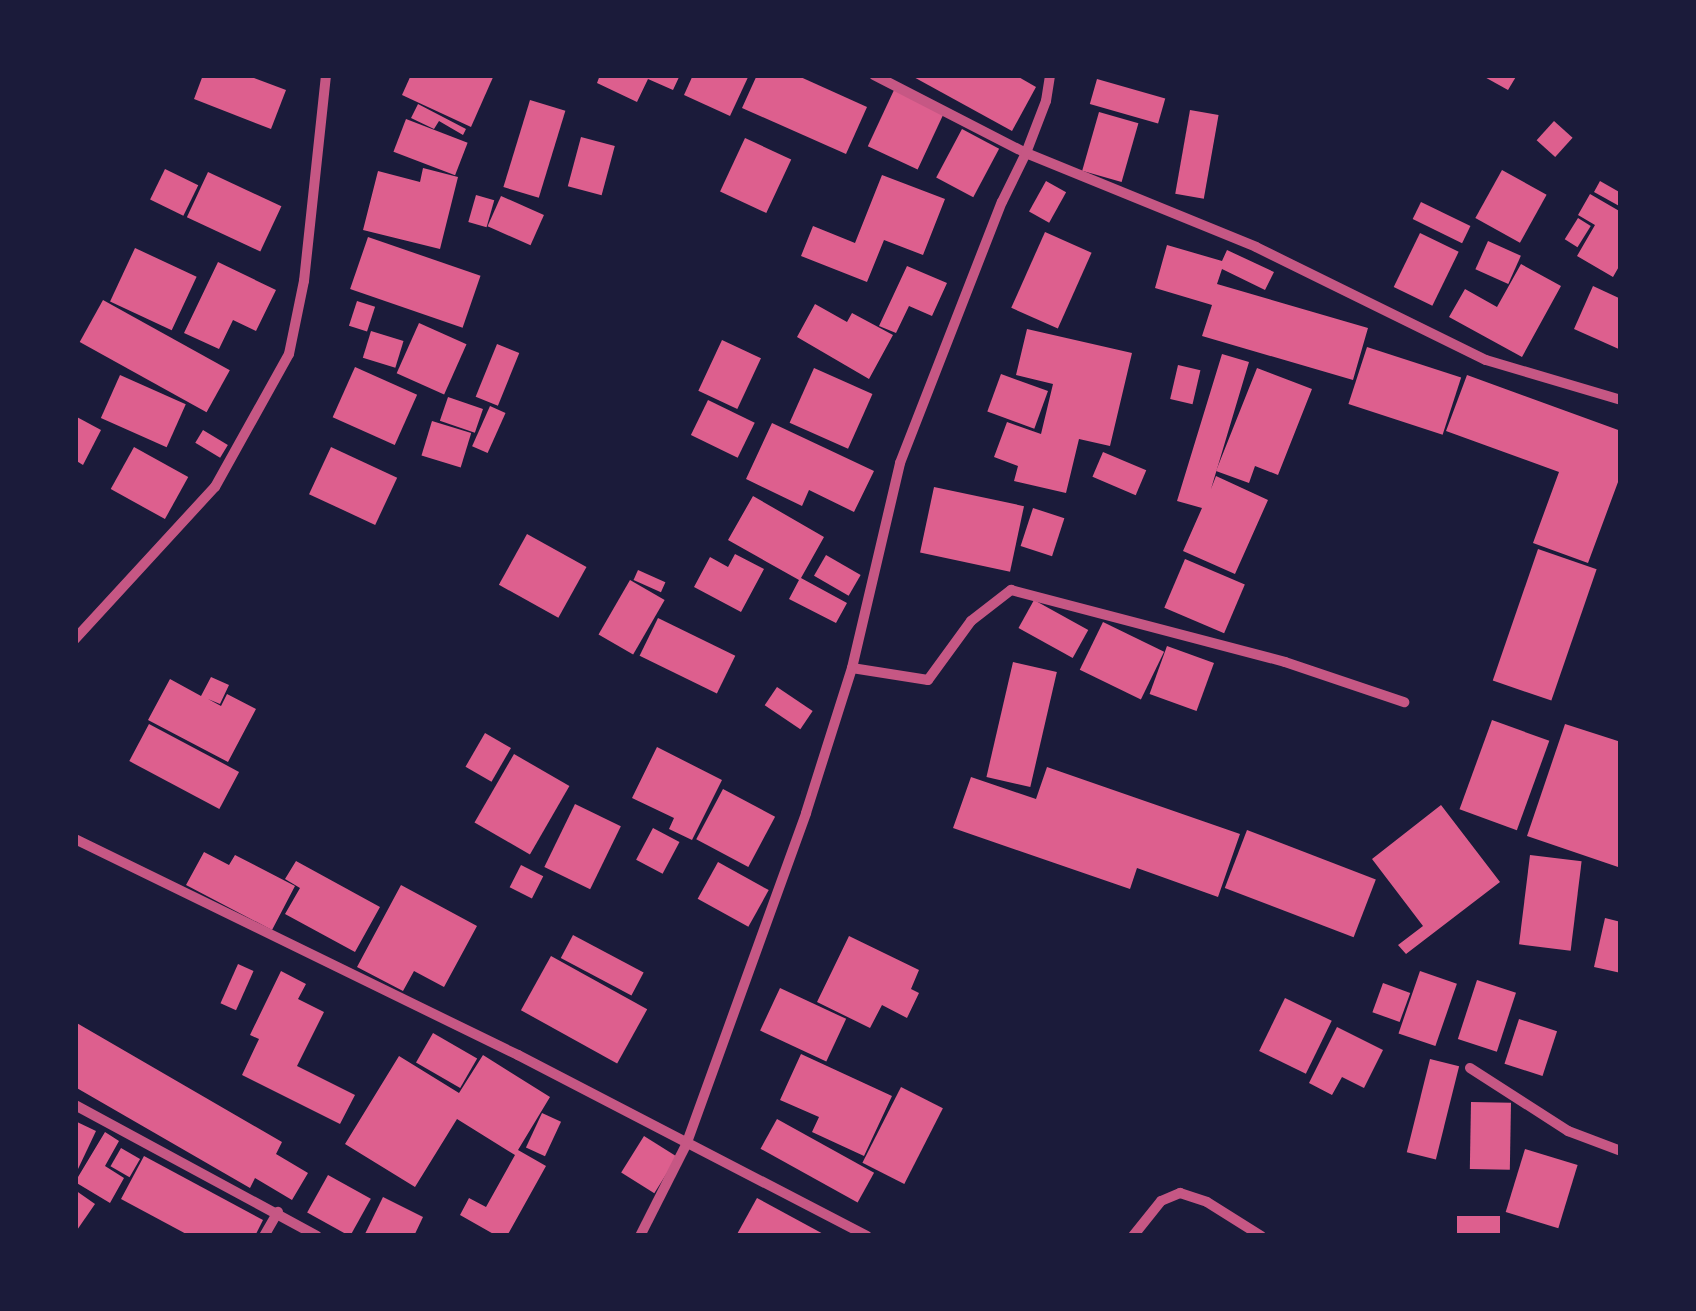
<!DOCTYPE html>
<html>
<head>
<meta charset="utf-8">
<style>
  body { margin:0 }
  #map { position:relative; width:1696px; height:1311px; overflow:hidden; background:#1b1b3a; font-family:Barlow,sans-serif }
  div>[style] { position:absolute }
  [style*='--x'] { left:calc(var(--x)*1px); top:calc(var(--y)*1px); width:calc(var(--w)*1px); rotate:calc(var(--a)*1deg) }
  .building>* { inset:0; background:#dd5f8e; transform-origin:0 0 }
  .minor>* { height:10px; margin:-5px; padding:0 5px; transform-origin:5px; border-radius:5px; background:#c65784 }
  span { translate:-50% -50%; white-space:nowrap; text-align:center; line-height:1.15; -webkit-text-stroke:9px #1b1b3a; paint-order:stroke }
  .frame { position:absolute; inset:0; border:78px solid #1b1b3a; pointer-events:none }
</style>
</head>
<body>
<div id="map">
  <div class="building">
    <i style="clip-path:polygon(203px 75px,246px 75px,286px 90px,271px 129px,194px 99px)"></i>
    <i style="clip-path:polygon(411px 75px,494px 75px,471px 127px,402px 95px)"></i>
    <i style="clip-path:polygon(600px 75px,680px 75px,673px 90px,648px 79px,637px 102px,597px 83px)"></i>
    <i style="clip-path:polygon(693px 75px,749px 75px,730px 116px,684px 95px)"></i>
    <i style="clip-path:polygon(757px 75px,796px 75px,867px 107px,846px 154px,742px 108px)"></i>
    <i style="clip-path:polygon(910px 75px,1015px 75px,1036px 87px,1012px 131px)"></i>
    <i style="clip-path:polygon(1481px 75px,1517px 75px,1508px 90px)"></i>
    <i style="left:1097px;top:79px;width:71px;height:26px;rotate:16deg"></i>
    <i style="left:894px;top:90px;width:55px;height:62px;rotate:25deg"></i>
    <i style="left:530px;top:100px;width:37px;height:91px;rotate:17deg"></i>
    <i style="clip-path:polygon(418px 104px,466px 129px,463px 135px,439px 121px,434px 129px,411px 118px)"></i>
    <i style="left:1190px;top:110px;width:29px;height:85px;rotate:10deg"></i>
    <i style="left:1099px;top:112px;width:41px;height:61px;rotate:16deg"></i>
    <i style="left:406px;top:119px;width:66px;height:35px;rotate:21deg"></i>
    <i style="left:1554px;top:121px;width:25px;height:26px;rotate:42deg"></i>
    <i style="left:962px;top:129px;width:42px;height:55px;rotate:28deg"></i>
    <i style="left:581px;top:137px;width:35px;height:51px;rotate:15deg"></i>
    <i style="left:745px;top:138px;width:51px;height:59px;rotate:25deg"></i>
    <i style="clip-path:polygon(423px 168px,458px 177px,440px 249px,363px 230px,378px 171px,420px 182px)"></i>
    <i style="left:165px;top:169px;width:37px;height:34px;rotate:26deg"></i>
    <i style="left:1502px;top:170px;width:51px;height:55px;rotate:29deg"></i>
    <i style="left:208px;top:172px;width:81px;height:50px;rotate:25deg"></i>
    <i style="clip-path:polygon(882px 175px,945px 199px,923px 255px,884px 240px,867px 282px,801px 256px,813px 226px,855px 243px)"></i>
    <i style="left:1046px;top:181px;width:23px;height:35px;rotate:29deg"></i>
    <i style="clip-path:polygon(1600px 181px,1621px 193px,1621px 207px,1594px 192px)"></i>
    <i style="clip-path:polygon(1590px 194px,1621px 212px,1621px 263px,1613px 277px,1577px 256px,1595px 225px,1578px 215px)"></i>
    <i style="left:476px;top:195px;width:19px;height:28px;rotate:16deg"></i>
    <i style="left:501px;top:196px;width:47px;height:33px;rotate:24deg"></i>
    <i style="left:1421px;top:202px;width:55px;height:19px;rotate:26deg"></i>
    <i style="left:1578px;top:218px;width:15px;height:25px;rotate:32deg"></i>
    <i style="left:1045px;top:232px;width:51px;height:83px;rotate:24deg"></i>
    <i style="left:1420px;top:233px;width:43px;height:60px;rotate:26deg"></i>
    <i style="left:368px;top:237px;width:119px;height:55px;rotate:19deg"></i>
    <i style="left:1488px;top:241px;width:36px;height:31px;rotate:24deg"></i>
    <i style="clip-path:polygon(1167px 245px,1222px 261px,1227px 250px,1274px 272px,1265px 290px,1222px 269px,1217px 284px,1368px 328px,1353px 380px,1202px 336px,1212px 305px,1155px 288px)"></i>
    <i style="left:135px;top:248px;width:68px;height:59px;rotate:25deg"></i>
    <i style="clip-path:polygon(218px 262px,276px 290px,256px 331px,233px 320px,219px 349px,184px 333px)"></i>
    <i style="clip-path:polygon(1521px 264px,1561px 286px,1522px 357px,1449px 317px,1465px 289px,1497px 307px)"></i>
    <i style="clip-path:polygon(907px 266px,947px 283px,932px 316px,909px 306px,896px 333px,879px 326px)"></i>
    <i style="clip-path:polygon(1593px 286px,1621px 299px,1621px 350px,1574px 329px)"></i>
    <i style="left:103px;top:300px;width:145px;height:48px;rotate:29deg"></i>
    <i style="left:357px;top:301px;width:19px;height:26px;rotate:18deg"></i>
    <i style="clip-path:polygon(815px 304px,847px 322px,852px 313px,893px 335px,869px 379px,797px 337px)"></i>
    <i style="left:419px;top:323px;width:52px;height:55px;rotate:24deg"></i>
    <i style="clip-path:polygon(1027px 329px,1132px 353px,1110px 446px,1079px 439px,1066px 493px,1014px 481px,1018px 466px,994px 457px,1007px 422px,1041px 434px,1053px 384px,1016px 375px)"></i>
    <i style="left:371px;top:331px;width:34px;height:28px;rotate:17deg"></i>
    <i style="left:722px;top:340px;width:43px;height:56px;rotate:25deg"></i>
    <i style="left:497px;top:344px;width:24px;height:57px;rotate:22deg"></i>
    <i style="left:1367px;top:347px;width:99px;height:60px;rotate:18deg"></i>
    <i style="clip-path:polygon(1222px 354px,1249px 362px,1211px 489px,1216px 476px,1268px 500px,1235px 574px,1183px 551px,1202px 508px,1177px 501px)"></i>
    <i style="left:1178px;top:365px;width:23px;height:35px;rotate:13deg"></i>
    <i style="left:355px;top:367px;width:68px;height:55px;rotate:24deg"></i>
    <i style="left:814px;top:368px;width:64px;height:60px;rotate:24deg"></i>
    <i style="clip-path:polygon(1257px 368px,1312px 389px,1278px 475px,1255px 466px,1249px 483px,1216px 471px)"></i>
    <i style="left:1001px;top:374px;width:50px;height:40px;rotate:20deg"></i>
    <i style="left:120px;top:375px;width:72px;height:47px;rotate:24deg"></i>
    <i style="clip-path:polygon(1467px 375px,1621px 431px,1621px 474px,1588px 563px,1533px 543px,1559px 472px,1446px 431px)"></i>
    <i style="left:448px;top:397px;width:37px;height:25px;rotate:19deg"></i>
    <i style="left:708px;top:400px;width:52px;height:39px;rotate:26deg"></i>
    <i style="left:490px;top:406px;width:17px;height:44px;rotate:24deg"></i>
    <i style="clip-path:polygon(75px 416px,101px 430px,83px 465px,75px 460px)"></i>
    <i style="left:432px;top:421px;width:41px;height:36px;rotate:17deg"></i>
    <i style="clip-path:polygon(772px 423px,874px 471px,854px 512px,809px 490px,802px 506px,746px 479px)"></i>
    <i style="left:203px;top:430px;width:29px;height:15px;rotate:31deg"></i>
    <i style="left:134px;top:447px;width:62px;height:48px;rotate:29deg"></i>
    <i style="left:331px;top:447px;width:73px;height:52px;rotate:25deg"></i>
    <i style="left:1103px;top:452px;width:47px;height:27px;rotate:23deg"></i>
    <i style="left:934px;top:487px;width:92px;height:67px;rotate:12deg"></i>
    <i style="clip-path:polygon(753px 496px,824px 537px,801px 578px,847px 603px,836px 623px,789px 599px,799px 580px,728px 540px)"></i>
    <i style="left:1033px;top:508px;width:33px;height:40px;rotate:18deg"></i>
    <i style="left:527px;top:534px;width:68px;height:58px;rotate:29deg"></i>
    <i style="left:1538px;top:549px;width:62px;height:139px;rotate:19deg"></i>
    <i style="clip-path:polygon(735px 554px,764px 569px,741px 612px,694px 587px,710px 557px,728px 567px)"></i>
    <i style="left:826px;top:555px;width:40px;height:24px;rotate:30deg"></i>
    <i style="left:1185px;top:559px;width:65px;height:53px;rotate:23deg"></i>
    <i style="left:638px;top:570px;width:30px;height:11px;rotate:24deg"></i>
    <i style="left:630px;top:580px;width:40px;height:63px;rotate:30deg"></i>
    <i style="left:1034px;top:600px;width:62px;height:32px;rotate:29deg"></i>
    <i style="left:658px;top:618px;width:86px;height:42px;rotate:26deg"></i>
    <i style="left:1103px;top:622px;width:68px;height:53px;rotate:26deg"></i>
    <i style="left:1167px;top:646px;width:50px;height:51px;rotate:20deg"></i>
    <i style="left:1013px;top:662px;width:45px;height:118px;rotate:13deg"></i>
    <i style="clip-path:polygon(211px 677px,229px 685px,220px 704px,208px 699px,221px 706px,227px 694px,256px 709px,228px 762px,148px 720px,170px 679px,201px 696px)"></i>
    <i style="left:777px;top:687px;width:43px;height:22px;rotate:34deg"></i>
    <i style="left:1492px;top:720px;width:61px;height:95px;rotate:20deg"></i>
    <i style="left:149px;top:724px;width:102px;height:42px;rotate:28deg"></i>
    <i style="clip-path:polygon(1565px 724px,1621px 742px,1621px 868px,1527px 836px)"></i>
    <i style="left:485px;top:733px;width:30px;height:39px;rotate:30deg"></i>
    <i style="clip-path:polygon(657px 747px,722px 780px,692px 840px,669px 829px,674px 818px,632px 798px)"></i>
    <i style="left:514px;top:754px;width:64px;height:79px;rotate:30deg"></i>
    <i style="clip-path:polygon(1047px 767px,1240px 834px,1218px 897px,1137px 868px,1130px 889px,953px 828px,971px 777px,1036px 799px)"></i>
    <i style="left:723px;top:789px;width:59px;height:57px;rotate:28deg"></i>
    <i style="left:575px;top:804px;width:51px;height:70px;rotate:26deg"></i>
    <i style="clip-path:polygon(1441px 805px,1500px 882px,1406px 954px,1398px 945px,1423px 926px,1372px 859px)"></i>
    <i style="left:653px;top:828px;width:30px;height:36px;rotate:28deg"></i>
    <i style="left:1247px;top:830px;width:138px;height:62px;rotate:21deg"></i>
    <i style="clip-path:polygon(204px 852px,229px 865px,235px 855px,295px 886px,272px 930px,186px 885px)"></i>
    <i style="left:1530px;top:855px;width:52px;height:90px;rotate:7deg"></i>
    <i style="clip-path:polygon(296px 861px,380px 907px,355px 952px,285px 914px,300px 888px,285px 879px)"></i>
    <i style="left:718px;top:862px;width:58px;height:42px;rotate:29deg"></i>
    <i style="left:521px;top:865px;width:25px;height:25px;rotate:27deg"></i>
    <i style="clip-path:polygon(401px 885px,477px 926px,444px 987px,414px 971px,403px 991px,357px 967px)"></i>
    <i style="clip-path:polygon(1605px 918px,1621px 922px,1621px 973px,1594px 967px)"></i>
    <i style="left:573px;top:935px;width:80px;height:26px;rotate:28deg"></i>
    <i style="clip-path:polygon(849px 936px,919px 970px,911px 989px,919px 993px,907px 1018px,882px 1005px,870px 1028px,817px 1002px)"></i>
    <i style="left:551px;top:956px;width:110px;height:62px;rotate:29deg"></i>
    <i style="left:238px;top:964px;width:17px;height:43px;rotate:24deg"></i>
    <i style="clip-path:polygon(281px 971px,306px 984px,298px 999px,324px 1012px,297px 1066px,355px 1095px,340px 1124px,242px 1075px,259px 1039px,250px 1035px)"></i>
    <i style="left:1420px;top:971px;width:39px;height:66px;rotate:19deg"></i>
    <i style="left:1477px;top:980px;width:41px;height:62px;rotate:18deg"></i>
    <i style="left:1383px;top:983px;width:29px;height:31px;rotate:20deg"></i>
    <i style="left:780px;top:988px;width:73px;height:47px;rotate:25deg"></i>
    <i style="left:1285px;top:998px;width:52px;height:59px;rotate:26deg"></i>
    <i style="left:1519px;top:1019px;width:40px;height:47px;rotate:18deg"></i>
    <i style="clip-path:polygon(75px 1022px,282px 1142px,276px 1154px,308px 1173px,292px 1200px,255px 1178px,250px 1188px,75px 1087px)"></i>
    <i style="clip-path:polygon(1337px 1027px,1383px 1050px,1364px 1088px,1342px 1077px,1332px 1095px,1309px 1083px)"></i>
    <i style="left:433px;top:1033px;width:51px;height:34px;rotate:30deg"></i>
    <i style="clip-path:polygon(801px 1054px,892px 1096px,864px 1156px,812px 1132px,819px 1117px,780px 1100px)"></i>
    <i style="clip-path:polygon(483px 1055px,550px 1097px,518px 1150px,546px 1166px,507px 1236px,497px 1236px,460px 1215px,469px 1198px,486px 1207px,515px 1155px,457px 1119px,415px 1187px,345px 1144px,399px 1056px,459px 1093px)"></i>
    <i style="left:1430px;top:1059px;width:30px;height:96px;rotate:14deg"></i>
    <i style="left:901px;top:1087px;width:47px;height:85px;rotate:27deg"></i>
    <i style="left:1471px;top:1102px;width:40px;height:67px;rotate:1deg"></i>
    <i style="left:542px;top:1113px;width:21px;height:38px;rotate:25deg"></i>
    <i style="left:777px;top:1119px;width:111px;height:34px;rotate:29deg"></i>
    <i style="clip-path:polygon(75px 1121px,96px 1131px,78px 1169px,75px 1167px)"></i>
    <i style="clip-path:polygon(105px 1132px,119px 1141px,105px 1166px,124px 1178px,110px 1203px,75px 1182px)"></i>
    <i style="left:644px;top:1136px;width:39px;height:43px;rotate:32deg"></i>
    <i style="left:121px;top:1148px;width:22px;height:21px;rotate:30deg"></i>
    <i style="left:1525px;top:1149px;width:55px;height:66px;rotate:17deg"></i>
    <i style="clip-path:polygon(144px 1156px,263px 1220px,255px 1236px,190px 1236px,121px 1199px)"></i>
    <i style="left:328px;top:1175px;width:49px;height:43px;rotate:29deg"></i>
    <i style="clip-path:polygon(75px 1190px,95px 1204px,75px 1233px)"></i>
    <i style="clip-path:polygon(383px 1197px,423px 1217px,414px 1236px,364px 1236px)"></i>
    <i style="clip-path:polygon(757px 1198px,827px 1236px,736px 1236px)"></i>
    <i style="left:1457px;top:1216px;width:43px;height:20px"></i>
  </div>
  <div class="minor">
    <i style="--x:874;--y:75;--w:171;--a:27.2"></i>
    <i style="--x:1026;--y:153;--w:248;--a:22.2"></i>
    <i style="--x:1256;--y:247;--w:256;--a:26.2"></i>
    <i style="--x:1486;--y:360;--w:141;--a:16.5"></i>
    <i style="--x:75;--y:639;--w:207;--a:-47.4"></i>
    <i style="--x:215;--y:487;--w:152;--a:-60.9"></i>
    <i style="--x:289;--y:354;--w:75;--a:-78.4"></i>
    <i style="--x:304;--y:281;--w:207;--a:-83.9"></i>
    <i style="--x:852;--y:668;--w:77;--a:9"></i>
    <i style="--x:928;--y:680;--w:73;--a:-53.9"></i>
    <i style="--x:971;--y:621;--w:51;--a:-37.8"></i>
    <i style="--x:1011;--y:590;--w:283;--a:14.7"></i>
    <i style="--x:1285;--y:662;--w:126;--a:18.6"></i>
    <i style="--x:75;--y:839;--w:493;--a:26"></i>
    <i style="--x:518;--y:1055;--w:393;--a:27.4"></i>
    <i style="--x:1470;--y:1068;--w:117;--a:32.7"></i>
    <i style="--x:1568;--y:1131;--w:57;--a:20.7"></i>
    <i style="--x:75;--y:1105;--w:275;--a:28.4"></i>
    <i style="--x:264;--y:1236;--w:28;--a:-60"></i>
    <i style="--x:640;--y:1236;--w:102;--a:-63.2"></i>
    <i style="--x:686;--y:1145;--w:353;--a:-70.1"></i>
    <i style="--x:806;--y:813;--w:152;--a:-72.4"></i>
    <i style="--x:852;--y:668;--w:211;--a:-76.8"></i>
    <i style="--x:900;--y:463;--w:280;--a:-68.7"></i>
    <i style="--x:1002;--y:202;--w:55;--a:-63.9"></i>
    <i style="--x:1026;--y:153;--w:56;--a:-69"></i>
    <i style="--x:1046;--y:101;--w:26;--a:-81"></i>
    <i style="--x:1133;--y:1236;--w:45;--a:-51.3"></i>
    <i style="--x:1161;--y:1201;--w:21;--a:-23"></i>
    <i style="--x:1180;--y:1193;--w:28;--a:18"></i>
    <i style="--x:1207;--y:1202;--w:64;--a:32.2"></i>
  </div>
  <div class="frame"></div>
</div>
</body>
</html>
